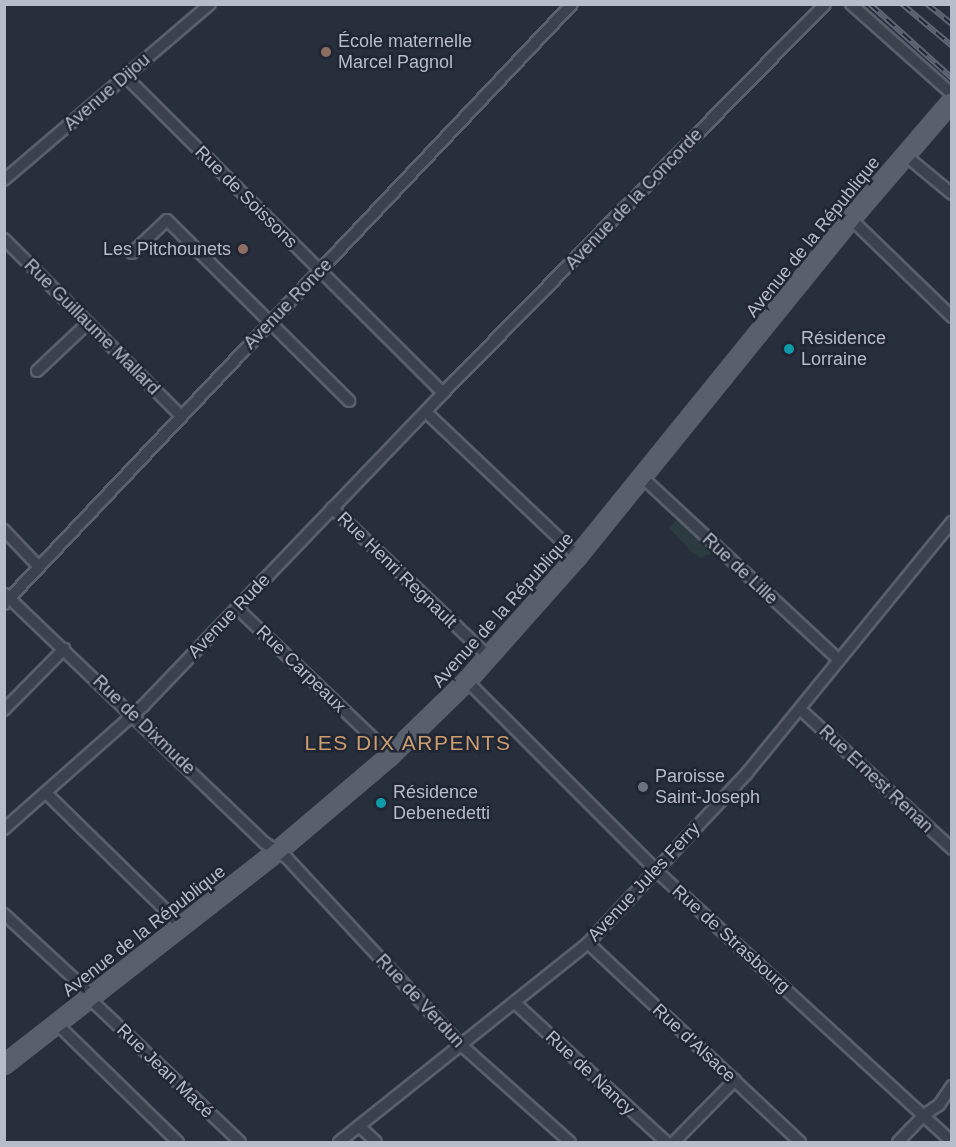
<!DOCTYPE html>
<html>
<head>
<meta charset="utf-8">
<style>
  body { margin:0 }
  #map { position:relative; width:956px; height:1147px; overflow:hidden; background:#272f3d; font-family:Helvetica,sans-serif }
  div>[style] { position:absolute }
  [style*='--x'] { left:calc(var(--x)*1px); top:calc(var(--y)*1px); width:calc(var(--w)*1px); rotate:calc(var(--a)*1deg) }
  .green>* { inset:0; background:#2a3c3f }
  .roads { filter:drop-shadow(2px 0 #595f6b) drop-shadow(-2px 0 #595f6b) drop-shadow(0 2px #595f6b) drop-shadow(0 -2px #595f6b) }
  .street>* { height:10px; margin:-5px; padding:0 5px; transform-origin:5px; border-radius:5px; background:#3b414d }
  .primary>* { height:16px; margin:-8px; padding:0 8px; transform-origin:8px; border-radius:8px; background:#59606d }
  .rail>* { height:6px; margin-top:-3px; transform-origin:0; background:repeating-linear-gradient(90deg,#202633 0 11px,#5e6574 0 22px); box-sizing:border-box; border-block:2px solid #5e6574 }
  .dots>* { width:16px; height:16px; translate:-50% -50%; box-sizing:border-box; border:3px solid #202633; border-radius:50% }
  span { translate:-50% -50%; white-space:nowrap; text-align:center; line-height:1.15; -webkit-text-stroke:5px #202633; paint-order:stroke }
  .poi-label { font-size:18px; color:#b7bdc8 }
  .left { translate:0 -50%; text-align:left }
  .right { translate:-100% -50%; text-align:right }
  .street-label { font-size:18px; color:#b7bdc8 }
  .quarter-label { font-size:21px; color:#cb9d6f; letter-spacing:1.5px }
  .frame { position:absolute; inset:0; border:6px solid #b7bdc8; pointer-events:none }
</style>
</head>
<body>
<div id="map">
  <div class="green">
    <i style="clip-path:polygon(682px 517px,717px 552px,700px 558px,691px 551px,668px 527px)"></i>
  </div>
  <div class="roads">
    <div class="street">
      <i style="--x:851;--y:4;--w:135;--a:41.7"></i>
      <i style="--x:125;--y:76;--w:449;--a:44.9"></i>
      <i style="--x:905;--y:155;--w:61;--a:39.7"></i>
      <i style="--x:4;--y:180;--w:271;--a:-40.5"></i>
      <i style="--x:851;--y:219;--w:141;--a:44.1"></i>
      <i style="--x:4;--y:239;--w:249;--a:45"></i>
      <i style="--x:132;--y:253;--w:48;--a:-43.3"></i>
      <i style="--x:167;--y:220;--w:257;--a:44.8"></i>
      <i style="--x:37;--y:371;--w:70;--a:-43.3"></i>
      <i style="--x:426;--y:412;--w:209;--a:43.5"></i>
      <i style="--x:642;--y:477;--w:269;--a:42.9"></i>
      <i style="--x:332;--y:508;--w:216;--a:43.5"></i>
      <i style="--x:4;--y:530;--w:51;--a:46.6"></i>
      <i style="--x:5;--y:594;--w:360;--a:43.8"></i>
      <i style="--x:265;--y:843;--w:25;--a:34"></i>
      <i style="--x:286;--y:857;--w:255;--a:47.1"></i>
      <i style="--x:460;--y:1044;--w:147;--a:41.7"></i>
      <i style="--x:4;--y:604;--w:826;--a:-46.57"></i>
      <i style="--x:237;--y:608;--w:213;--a:43.7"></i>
      <i style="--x:467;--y:681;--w:277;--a:45"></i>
      <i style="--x:663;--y:877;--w:392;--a:42.5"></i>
      <i style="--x:800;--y:709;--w:207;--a:42.6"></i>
      <i style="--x:4;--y:710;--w:86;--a:-45.5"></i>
      <i style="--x:46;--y:793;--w:190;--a:44.4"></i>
      <i style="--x:4;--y:829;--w:186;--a:-41.5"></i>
      <i style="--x:143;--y:706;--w:434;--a:-46.2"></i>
      <i style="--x:443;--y:393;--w:545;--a:-45.52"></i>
      <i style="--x:4;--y:914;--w:121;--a:42.7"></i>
      <i style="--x:588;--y:943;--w:291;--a:43.2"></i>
      <i style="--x:90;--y:999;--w:207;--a:43.6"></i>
      <i style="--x:515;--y:1003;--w:205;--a:42.6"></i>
      <i style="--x:57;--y:1024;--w:169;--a:44.3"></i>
      <i style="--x:359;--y:1126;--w:23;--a:43"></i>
      <i style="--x:339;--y:1142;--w:319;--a:-38.6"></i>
      <i style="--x:588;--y:943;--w:233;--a:-46.9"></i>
      <i style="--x:747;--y:773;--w:324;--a:-50.8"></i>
      <i style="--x:674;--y:1142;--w:87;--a:-45.5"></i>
      <i style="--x:898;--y:1142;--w:37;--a:-46"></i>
      <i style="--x:924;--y:1115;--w:18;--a:-34"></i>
      <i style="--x:939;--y:1105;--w:23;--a:-56"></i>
    </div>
    <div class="primary">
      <i style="--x:4;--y:1065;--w:348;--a:-38"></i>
      <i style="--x:278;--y:851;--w:148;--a:-40.3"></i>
      <i style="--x:391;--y:755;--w:106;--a:-44.2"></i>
      <i style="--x:467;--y:681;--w:167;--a:-48.4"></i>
      <i style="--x:578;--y:556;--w:434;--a:-51"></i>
      <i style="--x:851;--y:219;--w:155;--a:-49.4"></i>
    </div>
  </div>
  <div class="rail">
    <i style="--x:870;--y:4;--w:110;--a:42.1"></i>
    <i style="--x:902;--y:4;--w:65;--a:40"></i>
    <i style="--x:927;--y:4;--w:32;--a:39"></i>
  </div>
  <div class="dots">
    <i style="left:326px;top:52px;background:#8d6e63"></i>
    <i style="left:243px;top:249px;background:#8d6e63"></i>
    <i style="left:789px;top:349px;background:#0f9aa8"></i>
    <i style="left:643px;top:787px;background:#6b7280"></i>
    <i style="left:381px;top:803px;background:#0f9aa8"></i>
  </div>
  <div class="poi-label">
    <span class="left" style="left:338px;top:52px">École maternelle<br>Marcel Pagnol</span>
    <span class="right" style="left:231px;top:249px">Les Pitchounets</span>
    <span class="left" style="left:801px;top:349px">Résidence<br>Lorraine</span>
    <span class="left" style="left:655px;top:787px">Paroisse<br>Saint-Joseph</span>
    <span class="left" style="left:393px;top:803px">Résidence<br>Debenedetti</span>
  </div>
  <div class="street-label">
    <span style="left:107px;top:92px;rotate:-41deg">Avenue Dijou</span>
    <span style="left:246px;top:197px;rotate:45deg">Rue de Soissons</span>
    <span style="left:634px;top:199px;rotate:-46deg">Avenue de la Concorde</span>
    <span style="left:813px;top:237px;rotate:-51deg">Avenue de la République</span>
    <span style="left:288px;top:304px;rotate:-46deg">Avenue Ronce</span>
    <span style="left:92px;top:327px;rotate:45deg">Rue Guillaume Mallard</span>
    <span style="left:740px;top:569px;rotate:43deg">Rue de Lille</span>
    <span style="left:397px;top:570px;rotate:44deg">Rue Henri Regnault</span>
    <span style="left:503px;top:610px;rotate:-48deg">Avenue de la République</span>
    <span style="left:229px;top:616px;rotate:-46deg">Avenue Rude</span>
    <span style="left:301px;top:669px;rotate:44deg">Rue Carpeaux</span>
    <span style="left:144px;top:725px;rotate:44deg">Rue de Dixmude</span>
    <span style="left:876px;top:779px;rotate:43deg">Rue Ernest Renan</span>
    <span style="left:644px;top:882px;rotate:-47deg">Avenue Jules Ferry</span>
    <span style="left:144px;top:931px;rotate:-38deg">Avenue de la République</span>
    <span style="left:731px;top:939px;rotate:42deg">Rue de Strasbourg</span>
    <span style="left:420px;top:1001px;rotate:47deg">Rue de Verdun</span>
    <span style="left:694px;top:1043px;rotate:43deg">Rue d'Alsace</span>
    <span style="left:165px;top:1071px;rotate:44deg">Rue Jean Macé</span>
    <span style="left:590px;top:1073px;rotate:43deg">Rue de Nancy</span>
  </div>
  <div class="quarter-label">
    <span style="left:408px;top:743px">LES DIX ARPENTS</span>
  </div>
  <div class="frame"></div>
</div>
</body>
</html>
